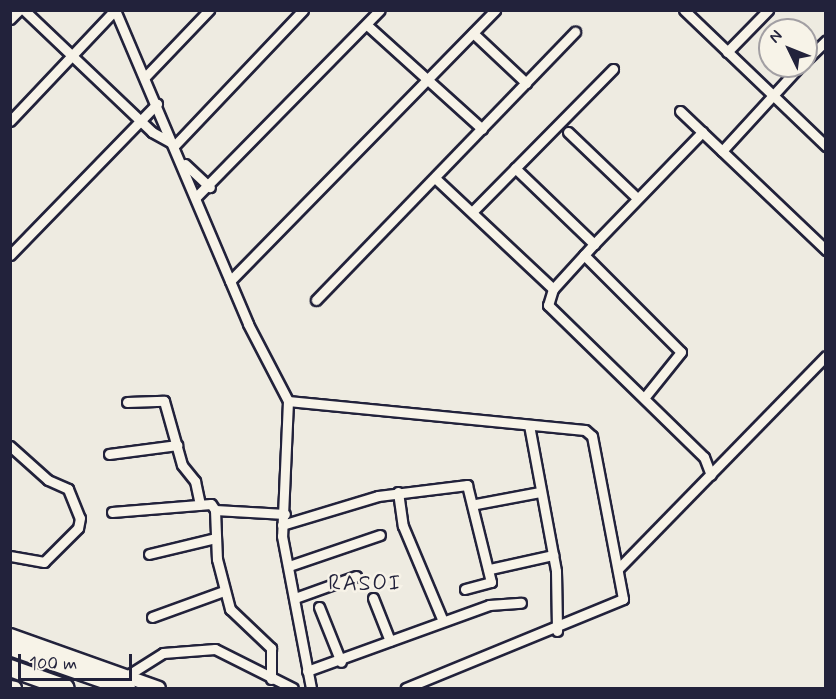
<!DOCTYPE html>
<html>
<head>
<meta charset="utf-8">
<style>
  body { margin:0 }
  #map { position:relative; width:836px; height:699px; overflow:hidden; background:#eeebe1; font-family:Mynerve,sans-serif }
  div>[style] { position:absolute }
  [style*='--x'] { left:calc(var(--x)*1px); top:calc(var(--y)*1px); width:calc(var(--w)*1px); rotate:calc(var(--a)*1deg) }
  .roads { filter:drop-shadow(2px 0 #22223b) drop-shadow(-2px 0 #22223b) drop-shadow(0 2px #22223b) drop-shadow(0 -2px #22223b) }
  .street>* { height:9px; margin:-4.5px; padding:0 4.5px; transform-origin:4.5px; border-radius:4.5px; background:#f7f3e8 }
  .secondary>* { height:12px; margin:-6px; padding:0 6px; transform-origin:6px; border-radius:6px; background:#f7f3e8 }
  .highway>* { height:16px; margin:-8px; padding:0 8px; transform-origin:8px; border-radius:8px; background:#f7f3e8 }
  span { translate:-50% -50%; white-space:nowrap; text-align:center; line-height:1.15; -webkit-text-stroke:5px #f7f3e8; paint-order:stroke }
  .quarter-label { font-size:22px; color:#22223b; letter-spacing:1.5px }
  .frame { position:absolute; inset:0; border:12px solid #22223b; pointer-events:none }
  .north { position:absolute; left:758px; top:18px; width:60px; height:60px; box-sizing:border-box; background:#f7f3e8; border:2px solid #a29fa3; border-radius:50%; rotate:313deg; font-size:16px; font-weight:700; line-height:24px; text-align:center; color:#22223b }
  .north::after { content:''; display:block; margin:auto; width:21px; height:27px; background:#22223b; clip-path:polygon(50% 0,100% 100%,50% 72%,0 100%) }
  .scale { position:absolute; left:18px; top:654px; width:114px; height:27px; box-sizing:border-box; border:3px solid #22223b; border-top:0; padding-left:8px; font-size:18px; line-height:21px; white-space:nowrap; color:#22223b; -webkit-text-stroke:4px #f7f3e8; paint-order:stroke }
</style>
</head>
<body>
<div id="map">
  <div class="roads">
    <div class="street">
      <i style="--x:24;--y:10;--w:177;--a:43.6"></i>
      <i style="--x:152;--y:132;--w:26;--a:29"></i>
      <i style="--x:175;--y:145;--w:186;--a:-46.5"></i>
      <i style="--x:115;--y:10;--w:341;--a:67"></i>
      <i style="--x:248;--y:324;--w:87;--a:62.5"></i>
      <i style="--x:288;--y:401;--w:135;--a:92.5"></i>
      <i style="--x:282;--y:536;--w:155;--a:79.2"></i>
      <i style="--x:684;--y:10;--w:197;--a:43.8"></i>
      <i style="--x:10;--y:19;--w:13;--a:-45"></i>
      <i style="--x:367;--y:25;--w:155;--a:42.1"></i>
      <i style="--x:473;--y:33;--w:73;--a:43.3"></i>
      <i style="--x:727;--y:52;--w:59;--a:-45.7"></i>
      <i style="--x:806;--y:60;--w:28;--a:-44"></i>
      <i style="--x:145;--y:77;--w:93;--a:-46.3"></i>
      <i style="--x:680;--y:111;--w:202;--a:43.6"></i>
      <i style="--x:10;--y:121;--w:153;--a:-46.6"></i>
      <i style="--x:568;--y:132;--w:95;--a:43.7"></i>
      <i style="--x:722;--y:151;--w:115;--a:-47.5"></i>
      <i style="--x:185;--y:164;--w:34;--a:43"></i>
      <i style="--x:515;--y:168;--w:110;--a:43.9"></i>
      <i style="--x:594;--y:244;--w:156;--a:-46"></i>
      <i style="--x:435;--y:178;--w:162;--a:43.2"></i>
      <i style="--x:196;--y:197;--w:262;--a:-45.5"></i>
      <i style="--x:472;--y:212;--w:201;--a:-45.4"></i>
      <i style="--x:594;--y:244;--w:61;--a:132.3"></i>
      <i style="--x:553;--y:289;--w:17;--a:107"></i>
      <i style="--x:548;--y:305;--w:218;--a:44.3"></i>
      <i style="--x:704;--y:457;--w:19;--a:69"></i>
      <i style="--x:10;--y:255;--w:211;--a:-45.8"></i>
      <i style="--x:584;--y:255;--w:137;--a:45"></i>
      <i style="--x:681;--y:352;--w:59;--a:128.8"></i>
      <i style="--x:230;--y:281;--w:379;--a:-45.6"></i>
      <i style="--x:316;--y:300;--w:373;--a:-46"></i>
      <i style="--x:288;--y:401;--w:298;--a:5.6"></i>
      <i style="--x:585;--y:430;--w:9;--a:41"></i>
      <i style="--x:592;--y:436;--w:166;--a:79.2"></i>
      <i style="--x:623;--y:599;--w:235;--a:157.7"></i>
      <i style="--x:127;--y:402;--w:37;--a:-2"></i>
      <i style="--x:164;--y:401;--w:66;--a:74.3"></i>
      <i style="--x:182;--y:465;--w:21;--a:51"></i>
      <i style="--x:195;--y:481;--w:24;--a:78"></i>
      <i style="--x:529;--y:425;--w:148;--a:79.5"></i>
      <i style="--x:556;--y:571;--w:60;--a:89"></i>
      <i style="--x:10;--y:446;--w:51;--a:41.8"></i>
      <i style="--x:48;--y:480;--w:22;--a:24"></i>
      <i style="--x:68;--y:489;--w:31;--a:68"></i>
      <i style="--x:80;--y:518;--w:10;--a:101"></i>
      <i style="--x:78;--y:528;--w:48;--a:135"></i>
      <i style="--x:44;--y:562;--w:35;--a:-170"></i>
      <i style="--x:109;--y:454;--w:69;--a:-7.5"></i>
      <i style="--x:398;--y:492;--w:34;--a:82"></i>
      <i style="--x:403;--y:526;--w:103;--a:67.2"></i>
      <i style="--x:476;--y:504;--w:65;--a:-10.6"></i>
      <i style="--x:215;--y:510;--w:49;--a:87.7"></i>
      <i style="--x:217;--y:559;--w:52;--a:75.4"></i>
      <i style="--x:230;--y:609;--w:57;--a:43.6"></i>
      <i style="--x:271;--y:648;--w:31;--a:90"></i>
      <i style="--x:112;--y:512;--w:99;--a:-4.6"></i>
      <i style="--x:211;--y:504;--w:7;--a:56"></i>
      <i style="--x:215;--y:510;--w:70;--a:3.3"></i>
      <i style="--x:282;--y:525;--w:100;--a:-16.8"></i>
      <i style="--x:378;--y:496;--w:90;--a:-7"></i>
      <i style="--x:467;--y:485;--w:100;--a:76.1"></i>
      <i style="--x:491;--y:582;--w:27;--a:165"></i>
      <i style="--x:149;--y:554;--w:68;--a:-13.6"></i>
      <i style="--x:289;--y:566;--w:96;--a:-18.8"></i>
      <i style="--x:619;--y:568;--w:296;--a:-45.7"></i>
      <i style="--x:490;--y:569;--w:65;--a:-12.5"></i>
      <i style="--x:295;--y:598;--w:65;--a:-19.8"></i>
      <i style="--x:373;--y:598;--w:46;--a:68.4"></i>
      <i style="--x:319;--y:607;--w:59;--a:68.2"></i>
      <i style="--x:152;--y:617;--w:77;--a:-19.9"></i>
      <i style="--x:307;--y:671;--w:194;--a:-19.9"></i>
      <i style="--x:489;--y:605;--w:32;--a:-4"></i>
      <i style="--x:125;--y:677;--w:45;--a:-32.3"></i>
      <i style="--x:163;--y:653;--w:52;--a:-4.4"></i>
      <i style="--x:215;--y:649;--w:87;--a:26.6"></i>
    </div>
    <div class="secondary">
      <i style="--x:10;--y:635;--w:158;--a:19.6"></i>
      <i style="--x:10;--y:687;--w:5;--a:11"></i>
    </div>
    <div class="highway">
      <i style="--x:10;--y:647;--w:124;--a:19.3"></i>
      <i style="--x:10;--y:668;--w:59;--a:19.7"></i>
    </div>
  </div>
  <div class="quarter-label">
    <span style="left:365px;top:585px">RASOI</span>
  </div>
  <div class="frame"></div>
  <div class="north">N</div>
  <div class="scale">100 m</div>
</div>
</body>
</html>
